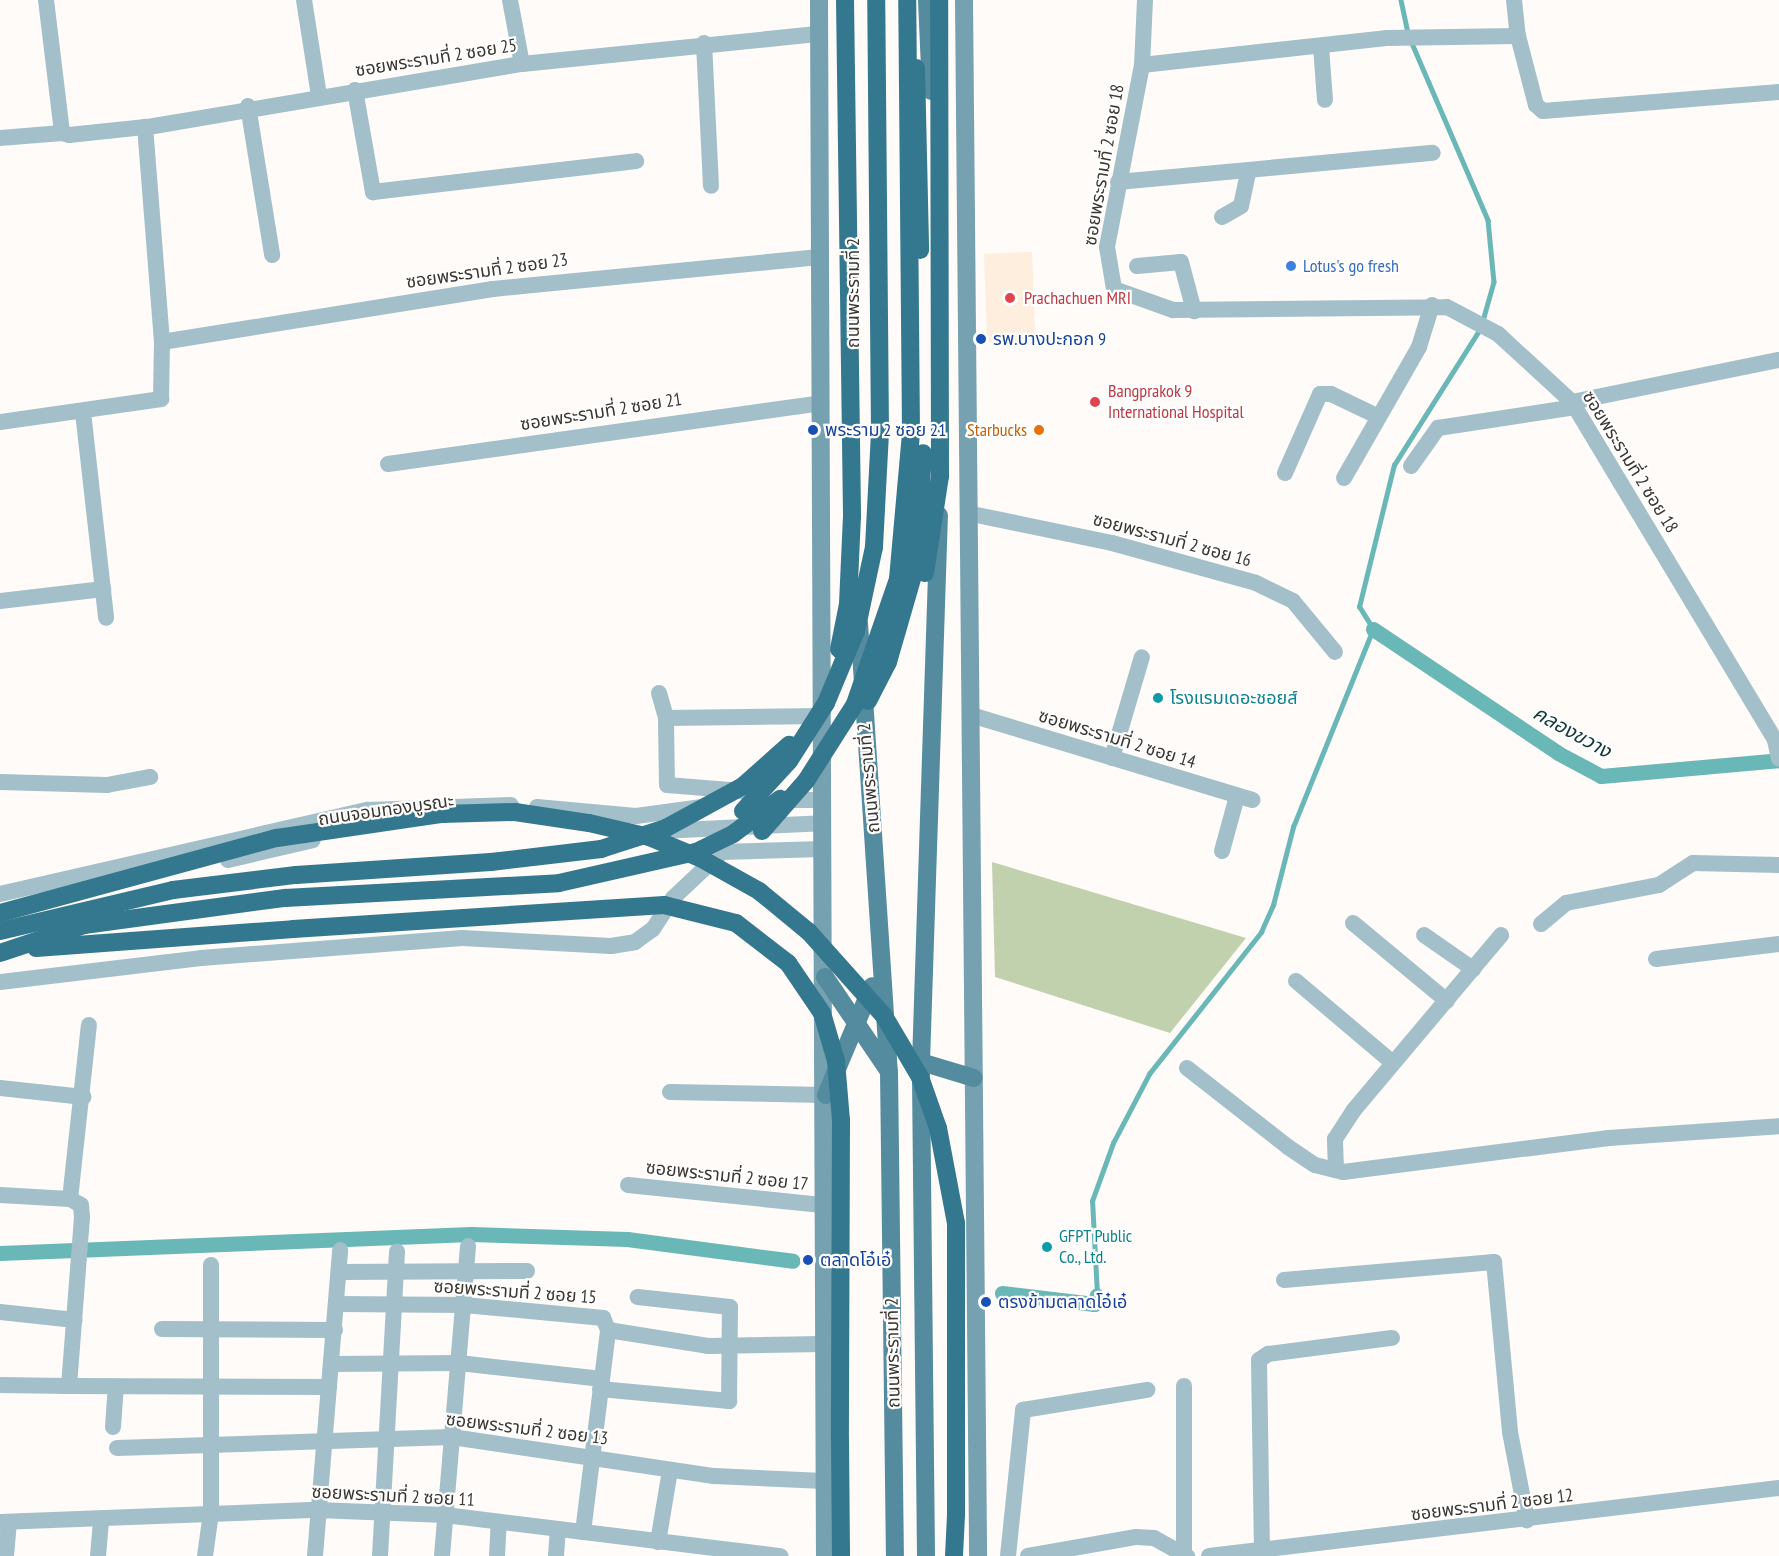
<!DOCTYPE html>
<html>
<head>
<meta charset="utf-8">
<style>
  body { margin:0 }
  #map { position:relative; width:1779px; height:1556px; overflow:hidden; background:#fefbf8; font-family:"PT Sans Narrow","Noto Sans Thai",sans-serif }
  div>[style] { position:absolute }
  [style*='--x'] { left:calc(var(--x)*1px); top:calc(var(--y)*1px); width:calc(var(--w)*1px); rotate:calc(var(--a)*1deg) }
  .built>* { inset:0; background:#fdeedd; transform-origin:0 0 }
  .green>* { inset:0; background:#c1d0ad }
  .stream>* { height:4.5px; margin:-2.25px; padding:0 2.25px; transform-origin:2.25px; border-radius:2.25px; background:#69b7b7 }
  .canal>* { height:15px; margin:-7.5px; padding:0 7.5px; transform-origin:7.5px; border-radius:7.5px; background:#69b7b7 }
  .street>* { height:16px; margin:-8px; padding:0 8px; transform-origin:8px; border-radius:8px; background:#a2bfca }
  .secondary>* { height:18px; margin:-9px; padding:0 9px; transform-origin:9px; border-radius:9px; background:#76a1b1 }
  .primary>* { height:18px; margin:-9px; padding:0 9px; transform-origin:9px; border-radius:9px; background:#548b9f }
  .highway>* { height:18px; margin:-9px; padding:0 9px; transform-origin:9px; border-radius:9px; background:#34788f }
  .highway-bridge>* { height:18px; margin:-9px; padding:0 9px; transform-origin:9px; border-radius:9px; background:#34788f }
  .dots>* { width:16px; height:16px; translate:-50% -50%; box-sizing:border-box; border:3px solid #fff; border-radius:50% }
  span { translate:-50% -50%; white-space:nowrap; text-align:center; line-height:1.15; -webkit-text-stroke:4.5px #fff; paint-order:stroke }
  .street-label { font-size:18px; color:#3b3630 }
  .shop-label { font-size:18px; color:#366cbe }
  .left { translate:0 -50%; text-align:left }
  .health-label { font-size:18px; color:#be3a42 }
  .transit-label { font-size:18px; color:#164399 }
  .food-label { font-size:18px; color:#c56008 }
  .right { translate:-100% -50%; text-align:right }
  .culture-label { font-size:18px; color:#0d838f }
  .water-label { font-size:20px; color:#133939; font-style:italic }
</style>
</head>
<body>
<div id="map">
  <div class="built">
    <i style="left:1032px;top:252px;width:89px;height:48px;rotate:88deg"></i>
  </div>
  <div class="green">
    <i style="clip-path:polygon(992px 862px,1246px 938px,1170px 1033px,995px 977px)"></i>
  </div>
  <div class="stream">
    <i style="--x:1401;--y:0;--w:35;--a:78"></i>
    <i style="--x:1411;--y:41;--w:195;--a:66.7"></i>
    <i style="--x:1488;--y:220;--w:62;--a:84.5"></i>
    <i style="--x:1494;--y:282;--w:41;--a:105.8"></i>
    <i style="--x:1097;--y:1295;--w:94;--a:-93"></i>
    <i style="--x:1092;--y:1201;--w:62;--a:-70.1"></i>
    <i style="--x:1113;--y:1143;--w:78;--a:-62.4"></i>
    <i style="--x:1149;--y:1074;--w:181;--a:-51.7"></i>
    <i style="--x:1261;--y:932;--w:30;--a:-66"></i>
    <i style="--x:1273;--y:905;--w:81;--a:-75.6"></i>
    <i style="--x:1293;--y:827;--w:214;--a:-68"></i>
    <i style="--x:1373;--y:629;--w:26;--a:-122"></i>
    <i style="--x:1359;--y:607;--w:146;--a:-76.2"></i>
    <i style="--x:1394;--y:465;--w:161;--a:-57.7"></i>
  </div>
  <div class="canal">
    <i style="--x:1373;--y:629;--w:223;--a:33.8"></i>
    <i style="--x:1558;--y:753;--w:49;--a:28.1"></i>
    <i style="--x:1601;--y:776;--w:179;--a:-5.1"></i>
    <i style="--x:0;--y:1253;--w:471;--a:-2.3"></i>
    <i style="--x:471;--y:1234;--w:156;--a:1.8"></i>
    <i style="--x:627;--y:1239;--w:167;--a:7.5"></i>
    <i style="--x:1002;--y:1293;--w:93;--a:6.8"></i>
    <i style="--x:1094;--y:1304;--w:9;--a:-72"></i>
  </div>
  <div class="street">
    <i style="--x:46;--y:0;--w:134;--a:83.1"></i>
    <i style="--x:62;--y:133;--w:7;--a:16"></i>
    <i style="--x:69;--y:135;--w:85;--a:-6"></i>
    <i style="--x:154;--y:126;--w:373;--a:-9.6"></i>
    <i style="--x:522;--y:64;--w:299;--a:-5.8"></i>
    <i style="--x:304;--y:0;--w:97;--a:81.1"></i>
    <i style="--x:510;--y:0;--w:65;--a:79.4"></i>
    <i style="--x:1145;--y:0;--w:65;--a:92.6"></i>
    <i style="--x:1142;--y:65;--w:185;--a:100.9"></i>
    <i style="--x:1107;--y:247;--w:43;--a:80.5"></i>
    <i style="--x:1114;--y:289;--w:63;--a:19.6"></i>
    <i style="--x:1173;--y:310;--w:274;--a:-0.6"></i>
    <i style="--x:1447;--y:307;--w:58;--a:27.9"></i>
    <i style="--x:1498;--y:334;--w:100;--a:42.6"></i>
    <i style="--x:1572;--y:402;--w:394;--a:59"></i>
    <i style="--x:1775;--y:740;--w:19;--a:78"></i>
    <i style="--x:1514;--y:0;--w:36;--a:84"></i>
    <i style="--x:1518;--y:36;--w:71;--a:75.4"></i>
    <i style="--x:1536;--y:105;--w:9;--a:41"></i>
    <i style="--x:1543;--y:111;--w:237;--a:-4.6"></i>
    <i style="--x:704;--y:43;--w:143;--a:87.2"></i>
    <i style="--x:1321;--y:47;--w:53;--a:85.7"></i>
    <i style="--x:1142;--y:65;--w:245;--a:-6.3"></i>
    <i style="--x:1386;--y:38;--w:132;--a:-0.9"></i>
    <i style="--x:355;--y:90;--w:104;--a:80"></i>
    <i style="--x:373;--y:192;--w:265;--a:-6.7"></i>
    <i style="--x:248;--y:106;--w:151;--a:80.8"></i>
    <i style="--x:0;--y:138;--w:62;--a:-4.6"></i>
    <i style="--x:1118;--y:182;--w:316;--a:-5.3"></i>
    <i style="--x:1222;--y:217;--w:22;--a:-30"></i>
    <i style="--x:1241;--y:206;--w:35;--a:-78"></i>
    <i style="--x:1137;--y:266;--w:44;--a:-5.2"></i>
    <i style="--x:1181;--y:262;--w:51;--a:75.1"></i>
    <i style="--x:162;--y:342;--w:335;--a:-9.1"></i>
    <i style="--x:493;--y:289;--w:328;--a:-5.6"></i>
    <i style="--x:1572;--y:402;--w:211;--a:-11.5"></i>
    <i style="--x:83;--y:412;--w:207;--a:83.6"></i>
    <i style="--x:0;--y:422;--w:163;--a:-8.1"></i>
    <i style="--x:161;--y:399;--w:57;--a:-89"></i>
    <i style="--x:162;--y:342;--w:216;--a:-94.5"></i>
    <i style="--x:388;--y:464;--w:436;--a:-8"></i>
    <i style="--x:1411;--y:466;--w:47;--a:-54.6"></i>
    <i style="--x:1438;--y:428;--w:139;--a:-8.7"></i>
    <i style="--x:1285;--y:473;--w:86;--a:-66.1"></i>
    <i style="--x:1320;--y:394;--w:11;--a:0"></i>
    <i style="--x:1331;--y:394;--w:53;--a:25.6"></i>
    <i style="--x:1344;--y:478;--w:151;--a:-60.2"></i>
    <i style="--x:1419;--y:347;--w:44;--a:-72.8"></i>
    <i style="--x:972;--y:514;--w:143;--a:11.7"></i>
    <i style="--x:1112;--y:543;--w:149;--a:15.5"></i>
    <i style="--x:1256;--y:583;--w:41;--a:25.9"></i>
    <i style="--x:1293;--y:601;--w:66;--a:50.5"></i>
    <i style="--x:0;--y:601;--w:104;--a:-6.6"></i>
    <i style="--x:659;--y:693;--w:26;--a:74"></i>
    <i style="--x:971;--y:715;--w:294;--a:16.8"></i>
    <i style="--x:1112;--y:758;--w:105;--a:-73.5"></i>
    <i style="--x:0;--y:782;--w:107;--a:1.6"></i>
    <i style="--x:107;--y:785;--w:44;--a:-10.5"></i>
    <i style="--x:742;--y:791;--w:75;--a:-175.4"></i>
    <i style="--x:667;--y:785;--w:67;--a:-90.9"></i>
    <i style="--x:666;--y:718;--w:156;--a:-0.7"></i>
    <i style="--x:779;--y:800;--w:43;--a:0"></i>
    <i style="--x:537;--y:807;--w:99;--a:5.2"></i>
    <i style="--x:636;--y:816;--w:67;--a:-7.8"></i>
    <i style="--x:661;--y:831;--w:161;--a:-2.8"></i>
    <i style="--x:1222;--y:851;--w:57;--a:-74.7"></i>
    <i style="--x:228;--y:860;--w:87;--a:-13.2"></i>
    <i style="--x:0;--y:894;--w:377;--a:-12.9"></i>
    <i style="--x:368;--y:810;--w:143;--a:-2"></i>
    <i style="--x:1353;--y:923;--w:122;--a:39.7"></i>
    <i style="--x:1541;--y:924;--w:33;--a:-40"></i>
    <i style="--x:1566;--y:903;--w:95;--a:-11"></i>
    <i style="--x:1659;--y:885;--w:40;--a:-32.9"></i>
    <i style="--x:1693;--y:863;--w:86;--a:1.3"></i>
    <i style="--x:1424;--y:935;--w:60;--a:34.8"></i>
    <i style="--x:1656;--y:959;--w:124;--a:-7"></i>
    <i style="--x:1296;--y:981;--w:126;--a:40.2"></i>
    <i style="--x:0;--y:982;--w:202;--a:-6.8"></i>
    <i style="--x:201;--y:958;--w:262;--a:-4.4"></i>
    <i style="--x:462;--y:938;--w:149;--a:3.1"></i>
    <i style="--x:611;--y:946;--w:24;--a:-9"></i>
    <i style="--x:635;--y:942;--w:22;--a:-36"></i>
    <i style="--x:653;--y:929;--w:37;--a:-57"></i>
    <i style="--x:673;--y:898;--w:67;--a:-43.2"></i>
    <i style="--x:722;--y:852;--w:100;--a:-1.7"></i>
    <i style="--x:1187;--y:1068;--w:128;--a:38"></i>
    <i style="--x:1288;--y:1147;--w:32;--a:34"></i>
    <i style="--x:1315;--y:1165;--w:29;--a:14"></i>
    <i style="--x:1343;--y:1172;--w:268;--a:-7.3"></i>
    <i style="--x:1609;--y:1138;--w:170;--a:-4"></i>
    <i style="--x:0;--y:1088;--w:84;--a:6.1"></i>
    <i style="--x:670;--y:1092;--w:156;--a:1.1"></i>
    <i style="--x:1336;--y:1170;--w:31;--a:-92"></i>
    <i style="--x:1335;--y:1139;--w:33;--a:-57"></i>
    <i style="--x:1353;--y:1111;--w:230;--a:-49.9"></i>
    <i style="--x:628;--y:1185;--w:195;--a:5.9"></i>
    <i style="--x:0;--y:1195;--w:70;--a:3.3"></i>
    <i style="--x:340;--y:1272;--w:187;--a:-0.3"></i>
    <i style="--x:1284;--y:1280;--w:211;--a:-4.9"></i>
    <i style="--x:1494;--y:1262;--w:171;--a:84.6"></i>
    <i style="--x:1510;--y:1432;--w:90;--a:79.1"></i>
    <i style="--x:338;--y:1304;--w:126;--a:0.5"></i>
    <i style="--x:464;--y:1305;--w:140;--a:5.3"></i>
    <i style="--x:603;--y:1318;--w:13;--a:67"></i>
    <i style="--x:608;--y:1330;--w:101;--a:9.1"></i>
    <i style="--x:708;--y:1346;--w:115;--a:-1"></i>
    <i style="--x:0;--y:1312;--w:75;--a:6.1"></i>
    <i style="--x:162;--y:1329;--w:173;--a:0.3"></i>
    <i style="--x:332;--y:1364;--w:127;--a:-0.5"></i>
    <i style="--x:459;--y:1363;--w:144;--a:6.4"></i>
    <i style="--x:0;--y:1385;--w:69;--a:0.8"></i>
    <i style="--x:69;--y:1386;--w:169;--a:-85.6"></i>
    <i style="--x:82;--y:1217;--w:12;--a:-95"></i>
    <i style="--x:81;--y:1205;--w:13;--a:-151"></i>
    <i style="--x:70;--y:1199;--w:175;--a:-83.8"></i>
    <i style="--x:69;--y:1386;--w:260;--a:0.2"></i>
    <i style="--x:1184;--y:1386;--w:170;--a:90"></i>
    <i style="--x:600;--y:1389;--w:130;--a:5.3"></i>
    <i style="--x:729;--y:1401;--w:94;--a:-89.4"></i>
    <i style="--x:730;--y:1307;--w:93;--a:-173.8"></i>
    <i style="--x:113;--y:1427;--w:39;--a:-86"></i>
    <i style="--x:117;--y:1448;--w:335;--a:-1.9"></i>
    <i style="--x:452;--y:1437;--w:265;--a:8.5"></i>
    <i style="--x:714;--y:1476;--w:110;--a:2.6"></i>
    <i style="--x:0;--y:1522;--w:317;--a:-2.2"></i>
    <i style="--x:317;--y:1510;--w:128;--a:2.2"></i>
    <i style="--x:445;--y:1515;--w:338;--a:7"></i>
    <i style="--x:583;--y:1532;--w:204;--a:-82.9"></i>
    <i style="--x:658;--y:1542;--w:73;--a:-80.5"></i>
    <i style="--x:1262;--y:1552;--w:192;--a:-90.9"></i>
    <i style="--x:1259;--y:1360;--w:11;--a:-34"></i>
    <i style="--x:1268;--y:1354;--w:125;--a:-7.4"></i>
    <i style="--x:6;--y:1556;--w:34;--a:-85"></i>
    <i style="--x:98;--y:1556;--w:36;--a:-85"></i>
    <i style="--x:205;--y:1556;--w:43;--a:-82.1"></i>
    <i style="--x:211;--y:1513;--w:248;--a:-90"></i>
    <i style="--x:315;--y:1556;--w:307;--a:-85.3"></i>
    <i style="--x:380;--y:1556;--w:305;--a:-86.8"></i>
    <i style="--x:442;--y:1556;--w:311;--a:-85.2"></i>
    <i style="--x:497;--y:1556;--w:34;--a:-87"></i>
    <i style="--x:556;--y:1556;--w:27;--a:-86"></i>
    <i style="--x:1008;--y:1556;--w:147;--a:-84.1"></i>
    <i style="--x:1023;--y:1410;--w:126;--a:-9.2"></i>
    <i style="--x:1028;--y:1556;--w:110;--a:-10"></i>
    <i style="--x:1136;--y:1537;--w:18;--a:3"></i>
    <i style="--x:1154;--y:1538;--w:38;--a:29"></i>
    <i style="--x:1209;--y:1556;--w:574;--a:-6.8"></i>
  </div>
  <div class="secondary">
    <i style="--x:819;--y:0;--w:1556;--a:89.78"></i>
    <i style="--x:964;--y:0;--w:1556;--a:89.48"></i>
  </div>
  <div class="primary">
    <i style="--x:927;--y:0;--w:91;--a:87.5"></i>
    <i style="--x:859;--y:623;--w:449;--a:86.2"></i>
    <i style="--x:889;--y:1071;--w:485;--a:89.3"></i>
    <i style="--x:825;--y:977;--w:112;--a:55.9"></i>
    <i style="--x:921;--y:1062;--w:55;--a:16.8"></i>
    <i style="--x:826;--y:1095;--w:118;--a:-67.1"></i>
    <i style="--x:926;--y:1556;--w:494;--a:-90.6"></i>
    <i style="--x:921;--y:1062;--w:547;--a:-88.12"></i>
  </div>
  <div class="highway">
    <i style="--x:845;--y:0;--w:517;--a:89.22"></i>
    <i style="--x:916;--y:68;--w:182;--a:88.7"></i>
    <i style="--x:0;--y:913;--w:287;--a:-15.2"></i>
    <i style="--x:277;--y:838;--w:167;--a:-8.3"></i>
    <i style="--x:0;--y:931;--w:178;--a:-13.3"></i>
    <i style="--x:173;--y:890;--w:124;--a:-7"></i>
    <i style="--x:296;--y:875;--w:195;--a:-3.8"></i>
    <i style="--x:36;--y:948;--w:258;--a:-4.2"></i>
    <i style="--x:0;--y:953;--w:89;--a:-18.4"></i>
    <i style="--x:84;--y:925;--w:203;--a:-7.7"></i>
    <i style="--x:285;--y:898;--w:274;--a:-3.1"></i>
    <i style="--x:840;--y:1439;--w:117;--a:89.5"></i>
    <i style="--x:954;--y:1556;--w:41;--a:-87.2"></i>
  </div>
  <div class="highway-bridge">
    <i style="--x:925;--y:573;--w:98;--a:-81.2"></i>
    <i style="--x:940;--y:476;--w:476;--a:-90.1"></i>
    <i style="--x:839;--y:649;--w:46;--a:-78.7"></i>
    <i style="--x:848;--y:604;--w:87;--a:-87.4"></i>
    <i style="--x:868;--y:701;--w:44;--a:-62.9"></i>
    <i style="--x:888;--y:662;--w:101;--a:-73.9"></i>
    <i style="--x:916;--y:565;--w:112;--a:-86.4"></i>
    <i style="--x:743;--y:811;--w:68;--a:-47.4"></i>
    <i style="--x:789;--y:761;--w:69;--a:-57.5"></i>
    <i style="--x:826;--y:703;--w:78;--a:-67.4"></i>
    <i style="--x:856;--y:631;--w:86;--a:-77.9"></i>
    <i style="--x:874;--y:547;--w:115;--a:-87"></i>
    <i style="--x:880;--y:432;--w:432;--a:-90.5"></i>
    <i style="--x:442;--y:814;--w:73;--a:-1.6"></i>
    <i style="--x:515;--y:812;--w:75;--a:8.5"></i>
    <i style="--x:589;--y:823;--w:62;--a:13.1"></i>
    <i style="--x:649;--y:837;--w:55;--a:22.4"></i>
    <i style="--x:700;--y:858;--w:68;--a:29.2"></i>
    <i style="--x:759;--y:891;--w:65;--a:39.4"></i>
    <i style="--x:809;--y:932;--w:113;--a:48.2"></i>
    <i style="--x:884;--y:1016;--w:71;--a:59.5"></i>
    <i style="--x:920;--y:1077;--w:54;--a:70.6"></i>
    <i style="--x:938;--y:1128;--w:97;--a:79.3"></i>
    <i style="--x:956;--y:1223;--w:292;--a:90"></i>
    <i style="--x:762;--y:831;--w:67;--a:-48.7"></i>
    <i style="--x:806;--y:781;--w:91;--a:-57.5"></i>
    <i style="--x:855;--y:704;--w:132;--a:-71"></i>
    <i style="--x:898;--y:579;--w:148;--a:-84.9"></i>
    <i style="--x:911;--y:432;--w:432;--a:-90.5"></i>
    <i style="--x:491;--y:862;--w:111;--a:-6.7"></i>
    <i style="--x:601;--y:849;--w:68;--a:-17.9"></i>
    <i style="--x:666;--y:828;--w:88;--a:-28.6"></i>
    <i style="--x:743;--y:786;--w:62;--a:-41.7"></i>
    <i style="--x:559;--y:883;--w:140;--a:-12.8"></i>
    <i style="--x:696;--y:852;--w:41;--a:-25.9"></i>
    <i style="--x:733;--y:834;--w:59;--a:-36.7"></i>
    <i style="--x:293;--y:929;--w:372;--a:-3.7"></i>
    <i style="--x:664;--y:905;--w:74;--a:14"></i>
    <i style="--x:736;--y:923;--w:66;--a:37.6"></i>
    <i style="--x:788;--y:963;--w:60;--a:55.8"></i>
    <i style="--x:822;--y:1013;--w:50;--a:73.7"></i>
    <i style="--x:836;--y:1061;--w:59;--a:85.2"></i>
    <i style="--x:841;--y:1120;--w:319;--a:90.2"></i>
  </div>
  <div class="dots">
    <i style="left:1291px;top:266px;background:#3f7fe0"></i>
    <i style="left:1010px;top:298px;background:#e0444e"></i>
    <i style="left:981px;top:339px;background:#1a4fb4"></i>
    <i style="left:1095px;top:402px;background:#e0444e"></i>
    <i style="left:813px;top:430px;background:#1a4fb4"></i>
    <i style="left:1039px;top:430px;background:#e8710a"></i>
    <i style="left:1158px;top:698px;background:#0f9aa8"></i>
    <i style="left:1047px;top:1247px;background:#0f9aa8"></i>
    <i style="left:808px;top:1260px;background:#1a4fb4"></i>
    <i style="left:986px;top:1302px;background:#1a4fb4"></i>
  </div>
  <div class="street-label">
    <span style="left:436px;top:58px;rotate:-9deg">ซอยพระรามที่ 2 ซอย 25</span>
    <span style="left:1104px;top:165px;rotate:-80deg">ซอยพระรามที่ 2 ซอย 18</span>
    <span style="left:487px;top:271px;rotate:-8deg">ซอยพระรามที่ 2 ซอย 23</span>
    <span style="left:853px;top:293px;rotate:-90deg">ถนนพระรามที่ 2</span>
    <span style="left:601px;top:412px;rotate:-9deg">ซอยพระรามที่ 2 ซอย 21</span>
    <span style="left:1630px;top:462px;rotate:58deg">ซอยพระรามที่ 2 ซอย 18</span>
    <span style="left:1172px;top:540px;rotate:15deg">ซอยพระรามที่ 2 ซอย 16</span>
    <span style="left:1117px;top:739px;rotate:17deg">ซอยพระรามที่ 2 ซอย 14</span>
    <span style="left:869px;top:778px;rotate:-95deg">ถนนพระรามที่ 2</span>
    <span style="left:386px;top:810px;rotate:-8deg">ถนนจอมทองบูรณะ</span>
    <span style="left:727px;top:1176px;rotate:6deg">ซอยพระรามที่ 2 ซอย 17</span>
    <span style="left:515px;top:1292px;rotate:4deg">ซอยพระรามที่ 2 ซอย 15</span>
    <span style="left:893px;top:1353px;rotate:-91deg">ถนนพระรามที่ 2</span>
    <span style="left:527px;top:1429px;rotate:7deg">ซอยพระรามที่ 2 ซอย 13</span>
    <span style="left:393px;top:1496px;rotate:3deg">ซอยพระรามที่ 2 ซอย 11</span>
    <span style="left:1492px;top:1505px;rotate:-7deg">ซอยพระรามที่ 2 ซอย 12</span>
  </div>
  <div class="shop-label">
    <span class="left" style="left:1303px;top:266px">Lotus's go fresh</span>
  </div>
  <div class="health-label">
    <span class="left" style="left:1024px;top:298px">Prachachuen MRI</span>
    <span class="left" style="left:1108px;top:402px">Bangprakok 9<br>International Hospital</span>
  </div>
  <div class="transit-label">
    <span class="left" style="left:993px;top:339px">รพ.บางปะกอก 9</span>
    <span class="left" style="left:825px;top:430px">พระราม 2 ซอย 21</span>
    <span class="left" style="left:820px;top:1260px">ตลาดโอ๋เอ๋</span>
    <span class="left" style="left:998px;top:1302px">ตรงข้ามตลาดโอ๋เอ๋</span>
  </div>
  <div class="food-label">
    <span class="right" style="left:1027px;top:430px">Starbucks</span>
  </div>
  <div class="culture-label">
    <span class="left" style="left:1170px;top:698px">โรงแรมเดอะชอยส์</span>
    <span class="left" style="left:1059px;top:1247px">GFPT Public<br>Co., Ltd.</span>
  </div>
  <div class="water-label">
    <span style="left:1572px;top:732px;rotate:29deg">คลองขวาง</span>
  </div>
</div>
</body>
</html>
